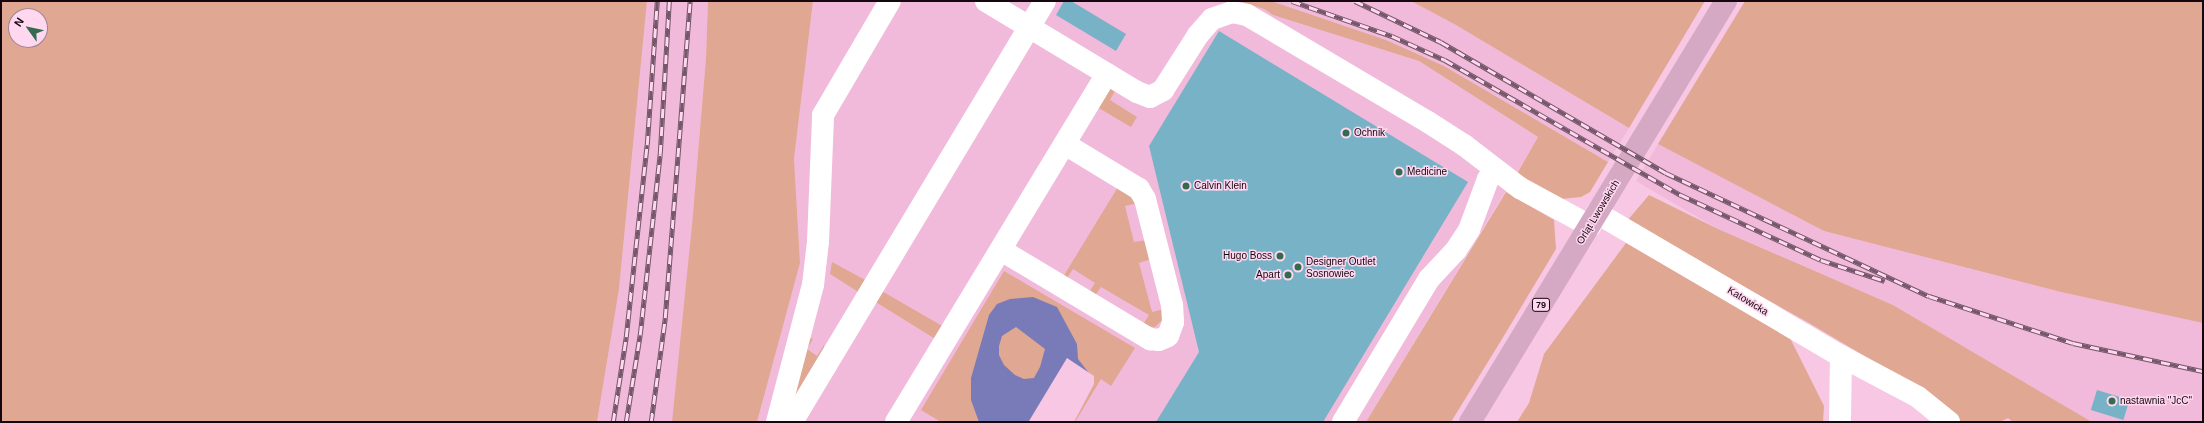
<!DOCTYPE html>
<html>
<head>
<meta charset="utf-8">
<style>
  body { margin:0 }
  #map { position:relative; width:2204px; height:423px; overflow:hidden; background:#f7c7e4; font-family:Helvetica,sans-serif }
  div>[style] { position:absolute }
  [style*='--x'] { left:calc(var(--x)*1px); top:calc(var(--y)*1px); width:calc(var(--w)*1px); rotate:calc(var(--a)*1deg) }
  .built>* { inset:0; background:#f1badb }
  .green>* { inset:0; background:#e0a792 }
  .water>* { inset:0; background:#797bb9 }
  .pier>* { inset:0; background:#f7c7e4 }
  .building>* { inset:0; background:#78b2c6; transform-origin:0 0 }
  .minor>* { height:22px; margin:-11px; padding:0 11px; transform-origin:11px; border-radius:11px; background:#fff }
  .major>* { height:22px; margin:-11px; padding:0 11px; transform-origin:11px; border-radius:11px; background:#d5a8c4 }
  .rail>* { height:4.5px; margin-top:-2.25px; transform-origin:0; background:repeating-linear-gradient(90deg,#ffd8ef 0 9px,#745769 0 18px); box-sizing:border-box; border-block:1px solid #745769 }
  .dots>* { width:11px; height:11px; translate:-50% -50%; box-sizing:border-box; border:2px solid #ffd8ef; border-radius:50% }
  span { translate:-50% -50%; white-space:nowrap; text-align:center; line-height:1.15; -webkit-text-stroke:3px #ffd8ef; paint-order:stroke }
  .shield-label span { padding:1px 3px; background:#ffd8ef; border:1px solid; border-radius:3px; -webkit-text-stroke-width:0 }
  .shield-label { font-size:9px; color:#150610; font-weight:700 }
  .poi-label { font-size:10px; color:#150610 }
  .left { translate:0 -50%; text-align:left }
  .right { translate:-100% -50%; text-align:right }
  .street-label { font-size:10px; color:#150610 }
  .frame { position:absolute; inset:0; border:2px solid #150610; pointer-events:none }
  .north { position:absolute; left:8px; top:8px; width:40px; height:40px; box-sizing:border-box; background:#ffd8ef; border:1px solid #a18496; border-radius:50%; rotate:303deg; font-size:11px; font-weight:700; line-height:16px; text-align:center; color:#150610 }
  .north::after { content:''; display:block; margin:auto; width:14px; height:18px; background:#336a50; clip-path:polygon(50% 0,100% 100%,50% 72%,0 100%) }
</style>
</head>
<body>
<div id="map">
  <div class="built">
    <i style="clip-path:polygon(647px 1px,708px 1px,706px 58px,682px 343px,672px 422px,597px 422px,619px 289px)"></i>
    <i style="clip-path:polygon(813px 1px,1239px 1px,1264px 9px,1273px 15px,1419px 61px,1538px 137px,1366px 422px,757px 422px,800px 263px,794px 159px)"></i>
    <i style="clip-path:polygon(1271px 1px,1411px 1px,1456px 25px,1629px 128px,1608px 162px,1444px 66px,1386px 40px)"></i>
    <i style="clip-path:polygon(1658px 144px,1824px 231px,2061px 292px,2203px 323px,2203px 422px,2092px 422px,1893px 305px,1718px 229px,1636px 181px)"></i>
  </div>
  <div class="green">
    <i style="clip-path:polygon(evenodd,1px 1px,647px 1px,619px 289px,597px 422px,1px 422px,1px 1px,16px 16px,40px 16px,40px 40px,16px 40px,16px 16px)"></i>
    <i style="clip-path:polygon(708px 1px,813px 1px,794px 159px,800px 263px,757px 422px,672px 422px,692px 225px,706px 58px)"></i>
    <i style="clip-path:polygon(1239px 1px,1271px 1px,1386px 40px,1444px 66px,1608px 162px,1590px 192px,1581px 197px,1561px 199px,1515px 177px,1538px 137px,1419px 61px,1273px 15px,1264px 9px)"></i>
    <i style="clip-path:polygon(1411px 1px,1705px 1px,1629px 128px,1456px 25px)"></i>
    <i style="clip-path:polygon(1745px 1px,2203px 1px,2203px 323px,2061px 292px,1824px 231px,1658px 144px)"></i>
    <i style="clip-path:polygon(1109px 88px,1116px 89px,1110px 100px,1137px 117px,1131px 127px,1097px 107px)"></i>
    <i style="clip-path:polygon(1118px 187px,1134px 196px,1138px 203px,1125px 206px,1134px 242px,1147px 240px,1151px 259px,1139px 263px,1152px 312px,1164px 309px,1162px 320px,1155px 327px,1142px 326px,1149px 315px,1101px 287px,1094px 297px,1088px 294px,1095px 283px,1073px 269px,1066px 280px,1063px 277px)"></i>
    <i style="clip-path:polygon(1506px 192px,1554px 220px,1556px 249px,1502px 339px,1451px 422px,1366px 422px)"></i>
    <i style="clip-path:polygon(1649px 195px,1718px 229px,1893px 305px,2092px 422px,2013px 422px,2008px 418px,2000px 422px,1959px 422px,1920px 389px,1809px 323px,1627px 221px)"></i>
    <i style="clip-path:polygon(1626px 243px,1790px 338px,1824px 406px,1823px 422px,1517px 422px,1529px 403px,1544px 354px)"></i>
    <i style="clip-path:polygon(832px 262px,867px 281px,860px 293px,830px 274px)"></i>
    <i style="clip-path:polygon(1004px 271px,1135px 348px,1111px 386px,1101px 379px,1075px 422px,941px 422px,921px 410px)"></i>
    <i style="clip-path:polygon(880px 290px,944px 327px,937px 340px,874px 301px)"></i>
    <i style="clip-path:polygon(810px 338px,813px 339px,807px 349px,817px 356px,824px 345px,826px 349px,794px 400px,800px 370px)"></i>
  </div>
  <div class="water">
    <i style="clip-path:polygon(evenodd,1033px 297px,1057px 307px,1077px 344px,1078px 359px,1092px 377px,1072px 422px,979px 422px,971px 400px,971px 378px,989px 315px,997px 304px,1010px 299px,1033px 297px,1016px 327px,1045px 349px,1040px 367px,1034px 378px,1024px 379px,1015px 375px,1004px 365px,999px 355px,999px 346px,1002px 336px,1016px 327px)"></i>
  </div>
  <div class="pier">
    <i style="clip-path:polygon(1067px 358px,1094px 376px,1094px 384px,1074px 422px,1029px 421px)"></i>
  </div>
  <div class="building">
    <i style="clip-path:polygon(1064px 1px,1071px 1px,1126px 34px,1116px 51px,1056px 15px)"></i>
    <i style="clip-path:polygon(1219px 31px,1468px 182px,1323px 422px,1156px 422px,1199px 352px,1149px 146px)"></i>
    <i style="left:2097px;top:390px;width:34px;height:21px;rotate:17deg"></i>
  </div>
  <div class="minor">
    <i style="--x:986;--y:1;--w:176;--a:31.1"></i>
    <i style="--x:1137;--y:92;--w:14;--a:21"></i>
    <i style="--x:1150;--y:97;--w:15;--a:-28"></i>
    <i style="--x:1163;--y:90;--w:65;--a:-57.5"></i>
    <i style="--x:1198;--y:35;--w:21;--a:-49"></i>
    <i style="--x:1212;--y:19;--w:21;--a:-19"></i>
    <i style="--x:1232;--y:12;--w:15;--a:11"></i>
    <i style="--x:1247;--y:15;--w:210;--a:30.6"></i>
    <i style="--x:1428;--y:122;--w:43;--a:32.6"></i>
    <i style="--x:1464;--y:145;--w:71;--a:37.5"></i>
    <i style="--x:1520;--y:188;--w:80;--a:28.5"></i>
    <i style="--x:1597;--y:213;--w:283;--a:30.4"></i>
    <i style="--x:1841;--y:356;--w:66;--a:90.9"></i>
    <i style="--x:1001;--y:250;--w:174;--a:30.9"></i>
    <i style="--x:1150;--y:339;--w:9;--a:6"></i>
    <i style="--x:1159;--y:340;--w:10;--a:-24"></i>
    <i style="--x:1168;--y:336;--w:15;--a:-70"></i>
    <i style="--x:1173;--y:322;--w:17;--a:-93"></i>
    <i style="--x:1172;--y:305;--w:109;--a:-104.3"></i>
    <i style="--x:1145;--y:199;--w:12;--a:-121"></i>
    <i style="--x:1139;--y:189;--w:87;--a:-148.7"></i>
    <i style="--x:1841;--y:356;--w:87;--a:28"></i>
    <i style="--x:1918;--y:397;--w:40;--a:39"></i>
    <i style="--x:777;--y:422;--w:142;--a:-75.3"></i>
    <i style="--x:813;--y:285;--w:43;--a:-83.4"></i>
    <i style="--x:818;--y:242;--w:127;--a:-87.7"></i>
    <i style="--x:823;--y:115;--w:132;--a:-59.6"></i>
    <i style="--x:792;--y:422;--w:491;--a:-59"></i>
    <i style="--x:896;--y:422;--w:407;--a:-58.8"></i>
    <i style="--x:1343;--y:422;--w:167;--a:-59"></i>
    <i style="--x:1429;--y:279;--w:40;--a:-47"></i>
    <i style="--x:1456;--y:250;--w:24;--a:-57"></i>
    <i style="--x:1469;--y:230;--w:54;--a:-69.6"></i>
    <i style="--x:1488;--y:179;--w:11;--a:-49"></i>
  </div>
  <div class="major">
    <i style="--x:1470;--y:422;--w:493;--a:-58.7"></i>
  </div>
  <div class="rail">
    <i style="--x:1292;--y:1;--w:106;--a:19.3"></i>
    <i style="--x:1392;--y:36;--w:58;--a:24.4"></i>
    <i style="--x:1445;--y:60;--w:272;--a:29.8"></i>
    <i style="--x:1681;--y:195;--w:154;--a:24.9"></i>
    <i style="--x:1821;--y:260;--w:67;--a:18.2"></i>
    <i style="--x:1355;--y:1;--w:95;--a:25.5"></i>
    <i style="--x:1441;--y:42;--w:260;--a:30.2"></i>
    <i style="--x:1666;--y:173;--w:290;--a:25.1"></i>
    <i style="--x:1929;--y:296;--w:151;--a:18.1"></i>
    <i style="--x:2073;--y:343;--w:133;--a:12.2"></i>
    <i style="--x:613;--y:422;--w:86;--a:-81.3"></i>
    <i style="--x:626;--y:337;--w:193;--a:-83.8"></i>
    <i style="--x:647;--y:145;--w:144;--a:-86"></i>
    <i style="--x:626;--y:422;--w:88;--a:-80.9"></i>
    <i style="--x:640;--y:335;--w:182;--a:-83.7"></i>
    <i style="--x:660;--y:154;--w:153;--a:-86.6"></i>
    <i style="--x:651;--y:422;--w:105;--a:-82.3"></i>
    <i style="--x:665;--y:318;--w:318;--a:-85.5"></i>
  </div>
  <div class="dots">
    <i style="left:1346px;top:133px;background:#336a50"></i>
    <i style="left:1399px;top:172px;background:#336a50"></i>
    <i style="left:1186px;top:186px;background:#336a50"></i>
    <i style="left:1280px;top:256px;background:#336a50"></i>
    <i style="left:1298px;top:267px;background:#336a50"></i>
    <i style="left:1288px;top:275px;background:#336a50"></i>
    <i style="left:2112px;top:401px;background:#336a50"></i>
  </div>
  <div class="shield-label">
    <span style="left:1541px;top:305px">79</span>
  </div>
  <div class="poi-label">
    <span class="left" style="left:1354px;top:133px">Ochnik</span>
    <span class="left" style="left:1407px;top:172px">Medicine</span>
    <span class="left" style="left:1194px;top:186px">Calvin Klein</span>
    <span class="right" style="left:1272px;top:256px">Hugo Boss</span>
    <span class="left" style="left:1306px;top:267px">Designer Outlet<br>Sosnowiec</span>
    <span class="right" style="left:1280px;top:275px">Apart</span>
    <span class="left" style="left:2120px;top:401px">nastawnia "JcC"</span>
  </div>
  <div class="street-label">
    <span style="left:1598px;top:212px;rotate:-59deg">Orląt Lwowskich</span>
    <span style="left:1748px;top:301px;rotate:31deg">Katowicka</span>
  </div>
  <div class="frame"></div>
  <div class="north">N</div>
</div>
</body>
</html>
